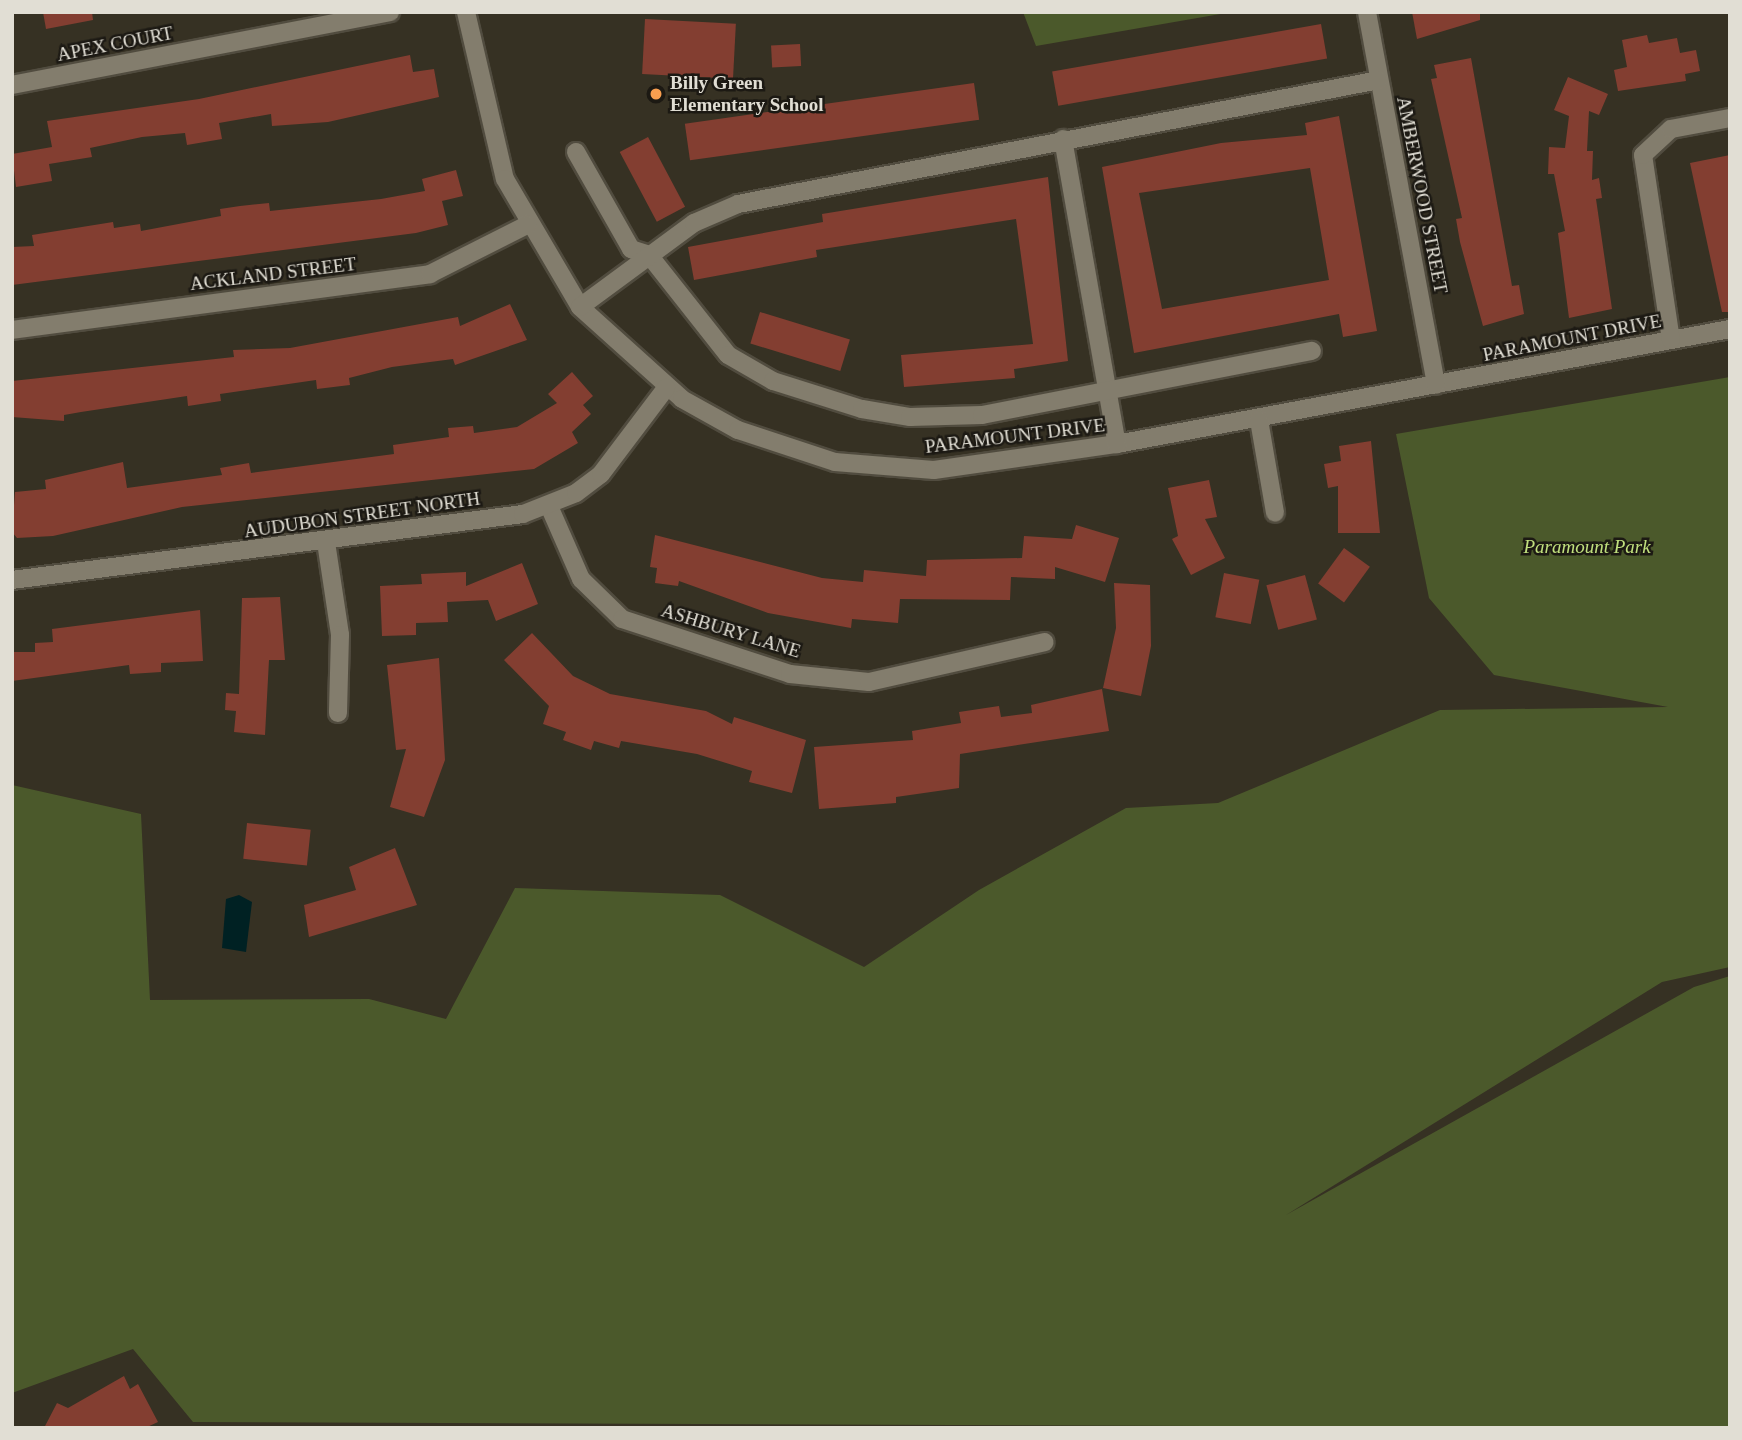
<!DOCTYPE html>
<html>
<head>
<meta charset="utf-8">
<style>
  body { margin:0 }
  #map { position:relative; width:1742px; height:1440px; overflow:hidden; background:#363123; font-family:"Times New Roman",serif }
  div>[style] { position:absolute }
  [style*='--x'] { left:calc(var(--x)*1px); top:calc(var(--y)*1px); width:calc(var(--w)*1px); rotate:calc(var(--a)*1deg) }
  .green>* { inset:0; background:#4b592b }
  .water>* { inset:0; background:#002123 }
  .building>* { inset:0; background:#833e31; transform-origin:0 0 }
  .roads { filter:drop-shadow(2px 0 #514c3f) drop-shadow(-2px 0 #514c3f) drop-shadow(0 2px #514c3f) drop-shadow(0 -2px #514c3f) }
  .minor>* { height:18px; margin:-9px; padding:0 9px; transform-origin:9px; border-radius:9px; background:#837d6d }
  .dots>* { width:19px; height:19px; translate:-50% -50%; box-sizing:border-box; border:4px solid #1c1913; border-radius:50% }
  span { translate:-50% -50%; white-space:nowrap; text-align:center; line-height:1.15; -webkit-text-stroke:5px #1c1913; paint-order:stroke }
  .street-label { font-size:19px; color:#e1ded4 }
  .poi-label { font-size:19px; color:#e1ded4; font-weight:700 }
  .left { translate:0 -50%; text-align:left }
  .park-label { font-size:19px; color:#c1e07e; font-style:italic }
  .frame { position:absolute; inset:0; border:14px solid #e1ded4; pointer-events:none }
</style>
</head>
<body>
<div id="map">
  <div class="green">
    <i style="clip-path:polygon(1023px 12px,1232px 12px,1036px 46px)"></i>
    <i style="clip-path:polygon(1730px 377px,1730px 967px,1662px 982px,1286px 1215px,1694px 987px,1730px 976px,1730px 1428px,193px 1422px,133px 1349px,12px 1393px,12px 785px,141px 814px,150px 1000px,369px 999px,446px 1019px,515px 888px,720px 895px,864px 967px,979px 890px,1126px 808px,1218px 803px,1440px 710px,1668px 707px,1494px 675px,1429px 598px,1396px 434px)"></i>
  </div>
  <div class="water">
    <i style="clip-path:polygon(239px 895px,252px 902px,246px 952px,222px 948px,226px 899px)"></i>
  </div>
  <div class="building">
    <i style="clip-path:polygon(43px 12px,92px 12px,93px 20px,46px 29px)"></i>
    <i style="clip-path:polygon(1412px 12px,1480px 12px,1480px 20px,1417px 39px)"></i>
    <i style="left:645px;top:19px;width:91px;height:55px;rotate:3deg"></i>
    <i style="left:1321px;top:24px;width:35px;height:273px;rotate:80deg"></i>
    <i style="clip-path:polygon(1647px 35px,1649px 43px,1677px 38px,1680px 53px,1696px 50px,1700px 71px,1685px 74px,1686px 81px,1618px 91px,1614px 70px,1627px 67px,1622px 40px)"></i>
    <i style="left:800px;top:44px;width:22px;height:29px;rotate:87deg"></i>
    <i style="clip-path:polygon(410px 55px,413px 72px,434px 69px,439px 97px,328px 122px,272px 126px,271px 114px,219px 123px,222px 139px,187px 145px,185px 133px,142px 137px,90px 148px,92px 157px,49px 164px,52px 181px,16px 187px,12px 154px,52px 147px,47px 121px,199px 99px)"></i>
    <i style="clip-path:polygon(1471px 58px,1512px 286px,1519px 285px,1524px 314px,1483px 326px,1460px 242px,1456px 219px,1462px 218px,1431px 79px,1437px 78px,1434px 65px)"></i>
    <i style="clip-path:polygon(1568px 77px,1608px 94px,1599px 115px,1589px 111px,1587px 151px,1593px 151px,1592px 180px,1599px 178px,1602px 198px,1596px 199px,1612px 309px,1569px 318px,1558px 233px,1565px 231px,1554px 174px,1548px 174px,1549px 147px,1565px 148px,1569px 116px,1554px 110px)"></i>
    <i style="left:974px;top:83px;width:37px;height:292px;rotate:82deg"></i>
    <i style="clip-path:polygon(evenodd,1339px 116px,1377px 331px,1343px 337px,1339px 314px,1134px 353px,1102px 167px,1221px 143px,1307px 135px,1305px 123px,1339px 116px,1310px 168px,1329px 280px,1162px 309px,1139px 193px,1310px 168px)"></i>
    <i style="left:648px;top:137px;width:79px;height:32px;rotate:62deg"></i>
    <i style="clip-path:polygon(1730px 155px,1730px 312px,1722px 312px,1690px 163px)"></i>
    <i style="clip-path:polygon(456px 170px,463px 196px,442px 201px,448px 225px,416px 233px,12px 285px,12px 247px,34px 246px,32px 235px,113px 222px,114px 228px,140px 224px,141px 231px,221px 216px,220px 209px,240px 206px,269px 203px,270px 211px,381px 199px,425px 191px,422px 179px)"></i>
    <i style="clip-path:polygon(1048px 177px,1068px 361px,1014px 369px,1015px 378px,904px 387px,901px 355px,1033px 344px,1016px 219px,816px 250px,817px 257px,694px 280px,688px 247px,823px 222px,822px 214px)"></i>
    <i style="clip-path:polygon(510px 304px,527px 340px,455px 365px,453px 359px,392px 367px,349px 378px,350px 385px,317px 389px,316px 380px,220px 394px,221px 401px,188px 406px,187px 396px,81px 412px,64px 415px,64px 421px,12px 417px,12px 381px,234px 357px,233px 350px,290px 348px,458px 317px,460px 326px)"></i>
    <i style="left:760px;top:312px;width:94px;height:33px;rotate:17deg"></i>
    <i style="clip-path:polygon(572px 372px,593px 396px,583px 405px,591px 414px,572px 432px,578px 443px,534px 469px,182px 507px,53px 536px,17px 538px,12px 532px,15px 492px,46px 489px,45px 480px,123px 462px,127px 488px,222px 475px,220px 468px,249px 463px,251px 473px,394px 454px,393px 445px,449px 437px,448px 428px,473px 426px,474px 433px,517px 427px,557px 403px,548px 394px)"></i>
    <i style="clip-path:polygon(1371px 441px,1380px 533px,1338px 533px,1338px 486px,1328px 488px,1324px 464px,1341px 461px,1339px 446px)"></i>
    <i style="clip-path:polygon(1209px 480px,1217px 517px,1205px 519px,1225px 558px,1191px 575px,1172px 539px,1178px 536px,1168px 488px)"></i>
    <i style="clip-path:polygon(1076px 525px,1119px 538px,1105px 582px,1055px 567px,1055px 579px,1011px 577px,1010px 600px,900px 599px,898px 623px,852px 619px,851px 628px,768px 613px,679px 581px,678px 586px,655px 583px,657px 568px,650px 567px,655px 535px,822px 578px,863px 582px,864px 570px,926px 576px,927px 560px,1022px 558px,1024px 536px,1072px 539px)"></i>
    <i style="left:1344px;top:548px;width:32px;height:44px;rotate:36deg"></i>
    <i style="clip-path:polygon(522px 563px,538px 604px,496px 621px,488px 600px,447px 602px,448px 622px,416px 623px,416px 635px,382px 636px,380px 586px,422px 584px,421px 574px,466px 572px,466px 586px)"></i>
    <i style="left:1224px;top:573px;width:36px;height:45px;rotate:11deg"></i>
    <i style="left:1305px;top:575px;width:46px;height:40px;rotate:75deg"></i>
    <i style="clip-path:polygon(1114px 583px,1150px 585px,1151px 646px,1141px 696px,1103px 688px,1116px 628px)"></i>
    <i style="clip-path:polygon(280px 597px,285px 660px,269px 660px,265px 735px,234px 732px,236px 711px,225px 710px,226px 693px,239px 694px,242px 598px)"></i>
    <i style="clip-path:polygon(200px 610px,203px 661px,161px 663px,161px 672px,130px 674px,129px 665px,12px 681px,12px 652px,35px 652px,35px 643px,53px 642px,52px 629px)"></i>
    <i style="clip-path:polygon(532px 633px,573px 676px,610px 694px,706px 711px,732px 724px,734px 717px,806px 740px,792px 793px,749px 782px,752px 771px,697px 754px,621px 741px,619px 748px,594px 741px,591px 750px,563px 740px,566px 732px,543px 724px,549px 706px,504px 660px)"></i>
    <i style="clip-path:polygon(439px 658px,445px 760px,424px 817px,390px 807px,406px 749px,396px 750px,387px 665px)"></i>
    <i style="clip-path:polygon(1102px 689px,1109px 731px,960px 754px,959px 788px,896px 797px,896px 803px,819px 809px,814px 747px,913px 740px,912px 731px,961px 723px,959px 712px,999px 706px,1001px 717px,1032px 713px,1031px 705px)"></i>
    <i style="left:247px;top:823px;width:64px;height:36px;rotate:6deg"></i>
    <i style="clip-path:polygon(395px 848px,417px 905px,309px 937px,304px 905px,356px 890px,349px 867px)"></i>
    <i style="clip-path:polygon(124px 1376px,130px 1389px,138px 1384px,158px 1422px,145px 1428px,44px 1428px,57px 1403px,68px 1408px)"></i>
  </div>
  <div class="roads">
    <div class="minor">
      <i style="--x:466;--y:12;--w:171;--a:76.9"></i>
      <i style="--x:505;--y:179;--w:148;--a:59.6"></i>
      <i style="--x:580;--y:307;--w:137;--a:42"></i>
      <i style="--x:682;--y:399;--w:64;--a:29"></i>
      <i style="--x:738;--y:430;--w:102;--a:18.3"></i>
      <i style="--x:835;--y:462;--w:99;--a:4.6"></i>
      <i style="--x:934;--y:470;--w:185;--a:-8.1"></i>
      <i style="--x:1117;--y:444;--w:624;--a:-10.63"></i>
      <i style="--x:1367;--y:12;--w:379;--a:79.5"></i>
      <i style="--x:12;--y:85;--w:385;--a:-10.9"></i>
      <i style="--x:1063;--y:139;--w:310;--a:80"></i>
      <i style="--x:576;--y:152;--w:112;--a:60.4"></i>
      <i style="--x:631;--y:249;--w:19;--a:18"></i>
      <i style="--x:649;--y:255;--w:127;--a:51.7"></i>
      <i style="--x:728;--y:355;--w:52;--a:30"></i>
      <i style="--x:773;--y:381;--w:93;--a:17.5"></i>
      <i style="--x:862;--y:409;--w:49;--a:9.5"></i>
      <i style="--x:910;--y:417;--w:72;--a:-1.6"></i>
      <i style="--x:982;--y:415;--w:336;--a:-11"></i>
      <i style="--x:580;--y:307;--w:142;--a:-36.4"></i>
      <i style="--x:694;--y:223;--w:48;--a:-23.4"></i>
      <i style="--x:738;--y:204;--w:653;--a:-10.95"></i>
      <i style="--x:12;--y:330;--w:422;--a:-7.6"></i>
      <i style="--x:430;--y:274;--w:109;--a:-26.8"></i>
      <i style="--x:1671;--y:340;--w:187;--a:-98.6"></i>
      <i style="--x:1643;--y:155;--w:38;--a:-43"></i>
      <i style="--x:1671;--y:129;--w:60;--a:-10.6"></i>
      <i style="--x:1259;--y:420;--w:94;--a:80.2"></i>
      <i style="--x:549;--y:506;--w:80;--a:66.3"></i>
      <i style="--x:581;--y:579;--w:57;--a:44.3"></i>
      <i style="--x:622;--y:619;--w:177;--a:18.1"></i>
      <i style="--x:790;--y:674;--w:79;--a:5.8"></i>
      <i style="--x:869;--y:682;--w:180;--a:-12.8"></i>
      <i style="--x:326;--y:542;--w:94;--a:81.4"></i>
      <i style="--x:340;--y:635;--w:78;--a:91.5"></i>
      <i style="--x:12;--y:580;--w:515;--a:-7.36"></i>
      <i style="--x:523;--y:514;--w:57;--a:-21.6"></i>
      <i style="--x:576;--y:493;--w:31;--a:-37"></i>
      <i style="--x:601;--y:474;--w:108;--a:-52.9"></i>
    </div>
  </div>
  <div class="dots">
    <i style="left:656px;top:94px;background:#fa9f4f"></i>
  </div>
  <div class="street-label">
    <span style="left:115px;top:44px;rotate:-11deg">APEX COURT</span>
    <span style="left:1422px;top:195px;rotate:79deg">AMBERWOOD STREET</span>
    <span style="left:273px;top:274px;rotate:-7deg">ACKLAND STREET</span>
    <span style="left:1572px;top:338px;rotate:-11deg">PARAMOUNT DRIVE</span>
    <span style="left:1015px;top:436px;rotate:-7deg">PARAMOUNT DRIVE</span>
    <span style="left:362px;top:515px;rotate:-8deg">AUDUBON STREET NORTH</span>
    <span style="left:731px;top:631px;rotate:17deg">ASHBURY LANE</span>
  </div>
  <div class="poi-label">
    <span class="left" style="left:670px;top:94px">Billy Green<br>Elementary School</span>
  </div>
  <div class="park-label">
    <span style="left:1587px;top:547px">Paramount Park</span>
  </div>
  <div class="frame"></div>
</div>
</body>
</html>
